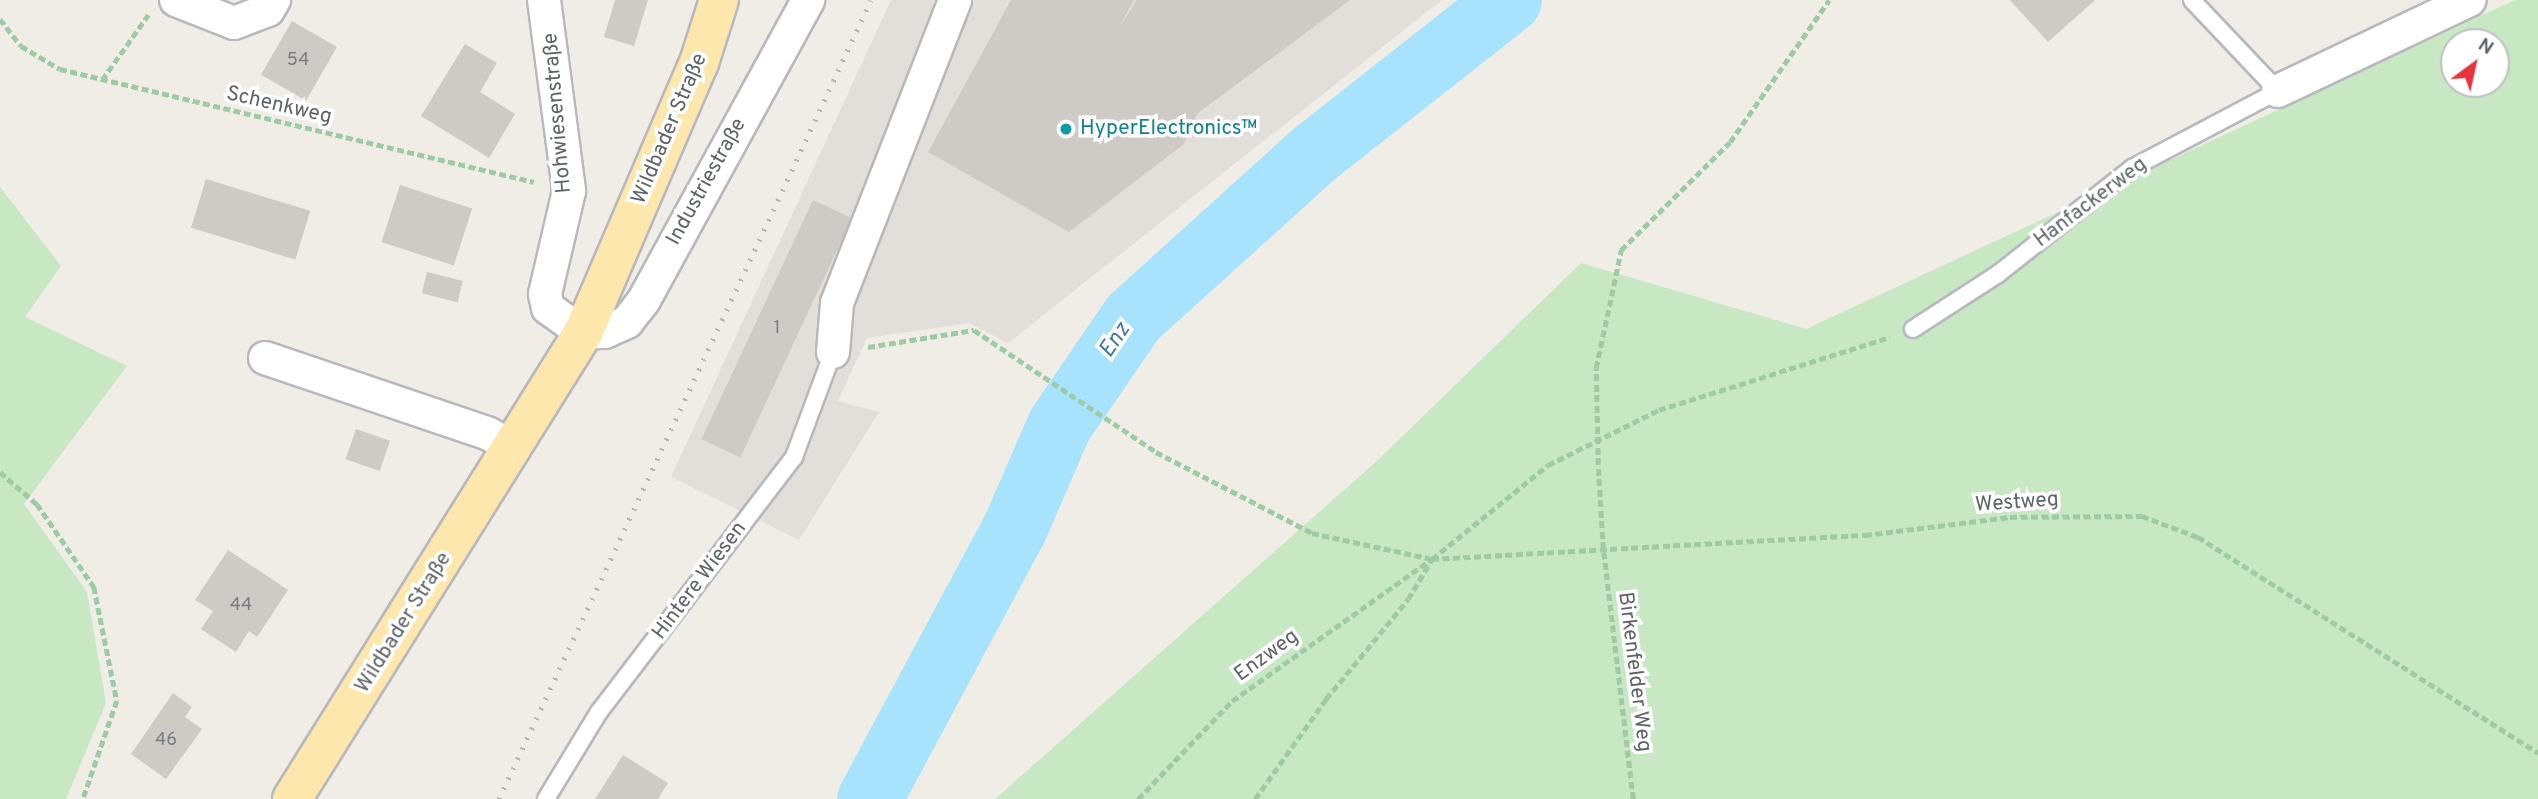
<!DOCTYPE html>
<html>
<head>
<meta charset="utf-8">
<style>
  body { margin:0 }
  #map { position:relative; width:2538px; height:799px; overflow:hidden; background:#f0ede6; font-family:Overpass,sans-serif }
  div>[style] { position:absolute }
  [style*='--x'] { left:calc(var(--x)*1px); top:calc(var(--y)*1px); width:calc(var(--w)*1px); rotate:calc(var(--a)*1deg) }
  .industrial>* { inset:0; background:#e2dfdb }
  .green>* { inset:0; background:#c8e7c3 }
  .river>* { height:65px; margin:-32.5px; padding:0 32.5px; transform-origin:32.5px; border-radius:32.5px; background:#a8e3fe }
  .building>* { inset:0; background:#cecac6; transform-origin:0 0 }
  .path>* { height:4.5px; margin-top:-2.25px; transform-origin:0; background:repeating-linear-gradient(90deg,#9ecba5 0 7px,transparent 0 10.5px) }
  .roads { filter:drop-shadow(2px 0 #b7b9bd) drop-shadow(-2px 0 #b7b9bd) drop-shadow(0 2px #b7b9bd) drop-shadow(0 -2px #b7b9bd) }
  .lane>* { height:16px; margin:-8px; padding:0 8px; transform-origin:8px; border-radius:8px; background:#fff }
  .street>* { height:32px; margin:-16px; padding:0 16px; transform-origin:16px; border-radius:16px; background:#fff }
  .primary>* { height:38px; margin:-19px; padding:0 19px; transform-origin:19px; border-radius:19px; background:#fee7ad }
  .rail>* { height:5px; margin-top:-2.5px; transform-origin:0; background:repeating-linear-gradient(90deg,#b5b6b7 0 2px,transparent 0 11px) }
  .dots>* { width:19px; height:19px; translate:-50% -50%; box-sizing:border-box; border:4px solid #fff; border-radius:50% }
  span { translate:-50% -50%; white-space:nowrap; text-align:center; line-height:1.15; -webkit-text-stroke:7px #fff; paint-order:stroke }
  .number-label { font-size:18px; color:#7a7d7f }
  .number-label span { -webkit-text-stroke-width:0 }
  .street-label { font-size:21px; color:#5e6367 }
  .culture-label { font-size:21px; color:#0d838f }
  .left { translate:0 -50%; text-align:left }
  .water-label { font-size:23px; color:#3e7aa0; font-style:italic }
  .north { position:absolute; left:2440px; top:28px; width:70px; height:70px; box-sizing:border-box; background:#fff; border:2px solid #bfc1c2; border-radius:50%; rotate:33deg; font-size:19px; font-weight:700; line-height:28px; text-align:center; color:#5e6367 }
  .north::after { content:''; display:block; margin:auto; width:24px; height:32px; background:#e8343c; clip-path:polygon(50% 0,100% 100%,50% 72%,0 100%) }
</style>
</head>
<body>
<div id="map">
  <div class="industrial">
    <i style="clip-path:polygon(891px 0,1442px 0,1008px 343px,969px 323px,867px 338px,838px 401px,879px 412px,799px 540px,671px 477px)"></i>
  </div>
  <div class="green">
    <i style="clip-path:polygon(evenodd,2515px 0,2538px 0,2538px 799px,995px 799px,1378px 460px,1581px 263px,1806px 329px,2515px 0,2454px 42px,2496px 42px,2496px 84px,2454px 84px,2454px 42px)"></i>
    <i style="clip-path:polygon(0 187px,61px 266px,25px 317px,127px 366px,24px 504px,87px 592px,106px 703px,66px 799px,0 799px)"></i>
  </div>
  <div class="river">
    <i style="--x:869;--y:799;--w:306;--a:-61.8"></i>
    <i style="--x:1014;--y:529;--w:113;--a:-66.6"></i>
    <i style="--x:1059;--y:425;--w:131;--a:-55.6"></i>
    <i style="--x:1133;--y:317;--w:248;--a:-42.1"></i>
    <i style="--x:1317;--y:151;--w:244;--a:-38.2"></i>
  </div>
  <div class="building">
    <i style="clip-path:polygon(615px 0,648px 0,634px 46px,604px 37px)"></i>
    <i style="clip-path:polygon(1011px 0,1134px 0,1118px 29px,1137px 0,1350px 0,1197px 114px,1184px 144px,1069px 232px,928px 152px)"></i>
    <i style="clip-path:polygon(2010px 0,2095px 0,2048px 42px)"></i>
    <i style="left:292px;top:21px;width:52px;height:62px;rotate:30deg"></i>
    <i style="clip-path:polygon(465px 44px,497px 63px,480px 92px,515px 114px,489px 158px,421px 116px)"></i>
    <i style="left:206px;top:179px;width:109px;height:51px;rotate:17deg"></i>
    <i style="left:400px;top:185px;width:76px;height:60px;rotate:18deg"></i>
    <i style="left:813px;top:200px;width:43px;height:264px;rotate:25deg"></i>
    <i style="left:427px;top:272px;width:37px;height:22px;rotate:14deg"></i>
    <i style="left:356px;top:429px;width:36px;height:32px;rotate:19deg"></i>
    <i style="clip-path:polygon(228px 550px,288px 590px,257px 637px,249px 631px,236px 652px,201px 629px,213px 611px,195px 600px)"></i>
    <i style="clip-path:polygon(173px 693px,192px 707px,185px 717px,202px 729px,166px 779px,131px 754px)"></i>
    <i style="clip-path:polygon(623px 755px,668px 783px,658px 799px,595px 799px)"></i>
  </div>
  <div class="path">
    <i style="--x:0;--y:19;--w:34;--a:52"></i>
    <i style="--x:21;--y:46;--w:45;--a:30.5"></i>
    <i style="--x:60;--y:69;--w:487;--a:13.4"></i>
    <i style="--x:102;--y:80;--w:80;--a:-54.7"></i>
    <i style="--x:868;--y:347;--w:107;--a:-9.1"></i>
    <i style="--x:974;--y:330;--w:219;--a:33.8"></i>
    <i style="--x:1156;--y:452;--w:176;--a:27.4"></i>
    <i style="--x:1312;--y:533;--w:123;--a:12.2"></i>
    <i style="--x:1432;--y:559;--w:434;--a:-3.2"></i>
    <i style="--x:1865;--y:535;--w:146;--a:-7.1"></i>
    <i style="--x:2010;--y:517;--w:132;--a:-0.4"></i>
    <i style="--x:2142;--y:516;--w:60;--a:20.6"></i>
    <i style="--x:2198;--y:537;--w:403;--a:32.4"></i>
    <i style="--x:0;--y:472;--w:49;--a:40.9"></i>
    <i style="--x:37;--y:504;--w:101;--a:55.5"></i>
    <i style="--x:94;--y:587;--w:116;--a:78.6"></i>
    <i style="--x:117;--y:701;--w:104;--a:109.1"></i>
    <i style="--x:1138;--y:799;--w:136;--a:-46.2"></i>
    <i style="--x:1232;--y:701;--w:242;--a:-35.4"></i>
    <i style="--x:1255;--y:799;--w:123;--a:-54.6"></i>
    <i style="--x:1326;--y:699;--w:129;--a:-50.6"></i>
    <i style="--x:1408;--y:599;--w:47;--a:-59"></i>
    <i style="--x:1432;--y:559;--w:149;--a:-39"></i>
    <i style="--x:1548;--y:465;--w:124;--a:-26.4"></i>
    <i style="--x:1659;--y:410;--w:242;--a:-17.5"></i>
    <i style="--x:1633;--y:799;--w:252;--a:-96.8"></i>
    <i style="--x:1603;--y:549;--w:84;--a:-93.4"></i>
    <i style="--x:1598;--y:465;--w:97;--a:-91.2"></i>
    <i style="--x:1596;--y:368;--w:121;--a:-78"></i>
    <i style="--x:1621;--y:250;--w:153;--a:-44.7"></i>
    <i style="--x:1730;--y:142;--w:173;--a:-55.1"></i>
  </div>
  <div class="roads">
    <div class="lane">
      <i style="--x:1913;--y:329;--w:101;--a:-32.9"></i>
      <i style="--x:1998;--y:274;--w:171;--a:-38.3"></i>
      <i style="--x:2132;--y:168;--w:165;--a:-27.8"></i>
      <i style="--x:2278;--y:91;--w:125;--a:-133.4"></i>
      <i style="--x:546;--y:799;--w:102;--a:-58.7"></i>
      <i style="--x:599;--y:712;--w:321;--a:-52.6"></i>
      <i style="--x:794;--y:457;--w:112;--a:-69.6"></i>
    </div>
    <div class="street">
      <i style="--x:176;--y:0;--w:62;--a:21.6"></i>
      <i style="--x:234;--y:23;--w:36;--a:-21"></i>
      <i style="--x:268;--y:10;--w:12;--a:-59"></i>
      <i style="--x:544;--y:0;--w:193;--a:82.5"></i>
      <i style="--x:569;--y:191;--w:106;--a:103.1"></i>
      <i style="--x:545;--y:294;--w:14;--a:78"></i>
      <i style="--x:548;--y:308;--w:43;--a:35.5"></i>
      <i style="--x:583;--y:333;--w:22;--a:-3"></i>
      <i style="--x:605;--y:332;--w:24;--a:-24"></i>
      <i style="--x:627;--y:322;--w:28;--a:-52"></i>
      <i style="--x:644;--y:300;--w:342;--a:-61.3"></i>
      <i style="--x:2278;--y:91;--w:212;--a:-25.4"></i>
      <i style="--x:833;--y:352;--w:49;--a:-85.3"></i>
      <i style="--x:837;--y:303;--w:325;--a:-68.7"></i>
      <i style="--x:265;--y:358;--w:234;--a:18.7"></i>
      <i style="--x:487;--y:433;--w:30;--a:28"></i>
    </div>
    <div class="primary">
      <i style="--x:292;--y:799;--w:549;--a:-58.02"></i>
      <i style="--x:583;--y:333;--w:294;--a:-66.8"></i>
      <i style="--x:699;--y:63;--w:66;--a:-72.4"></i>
    </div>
  </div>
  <div class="rail">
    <i style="--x:499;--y:799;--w:881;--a:-65.03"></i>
  </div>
  <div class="dots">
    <i style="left:1066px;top:129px;background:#0f9aa8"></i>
  </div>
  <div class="number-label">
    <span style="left:298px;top:61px">54</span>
    <span style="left:777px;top:329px">1</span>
    <span style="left:241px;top:606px">44</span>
    <span style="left:166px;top:741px">46</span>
  </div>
  <div class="street-label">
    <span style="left:279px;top:106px;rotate:13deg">Schenkweg</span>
    <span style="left:558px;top:113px;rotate:-95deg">Hohwiesenstraße</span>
    <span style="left:670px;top:129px;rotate:-67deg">Wildbader Straße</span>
    <span style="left:707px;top:182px;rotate:-61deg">Industriestraße</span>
    <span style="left:2091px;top:203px;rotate:-37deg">Hanfackerweg</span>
    <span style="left:2017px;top:503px;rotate:-4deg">Westweg</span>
    <span style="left:700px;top:581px;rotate:-53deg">Hintere Wiesen</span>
    <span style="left:404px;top:623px;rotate:-58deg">Wildbader Straße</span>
    <span style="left:1267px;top:656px;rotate:-36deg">Enzweg</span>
    <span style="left:1634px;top:672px;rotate:83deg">Birkenfelder Weg</span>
  </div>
  <div class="culture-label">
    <span class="left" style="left:1080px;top:129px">HyperElectronics™</span>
  </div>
  <div class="water-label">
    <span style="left:1116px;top:341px;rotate:-56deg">Enz</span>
  </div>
  <div class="north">N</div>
</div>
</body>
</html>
